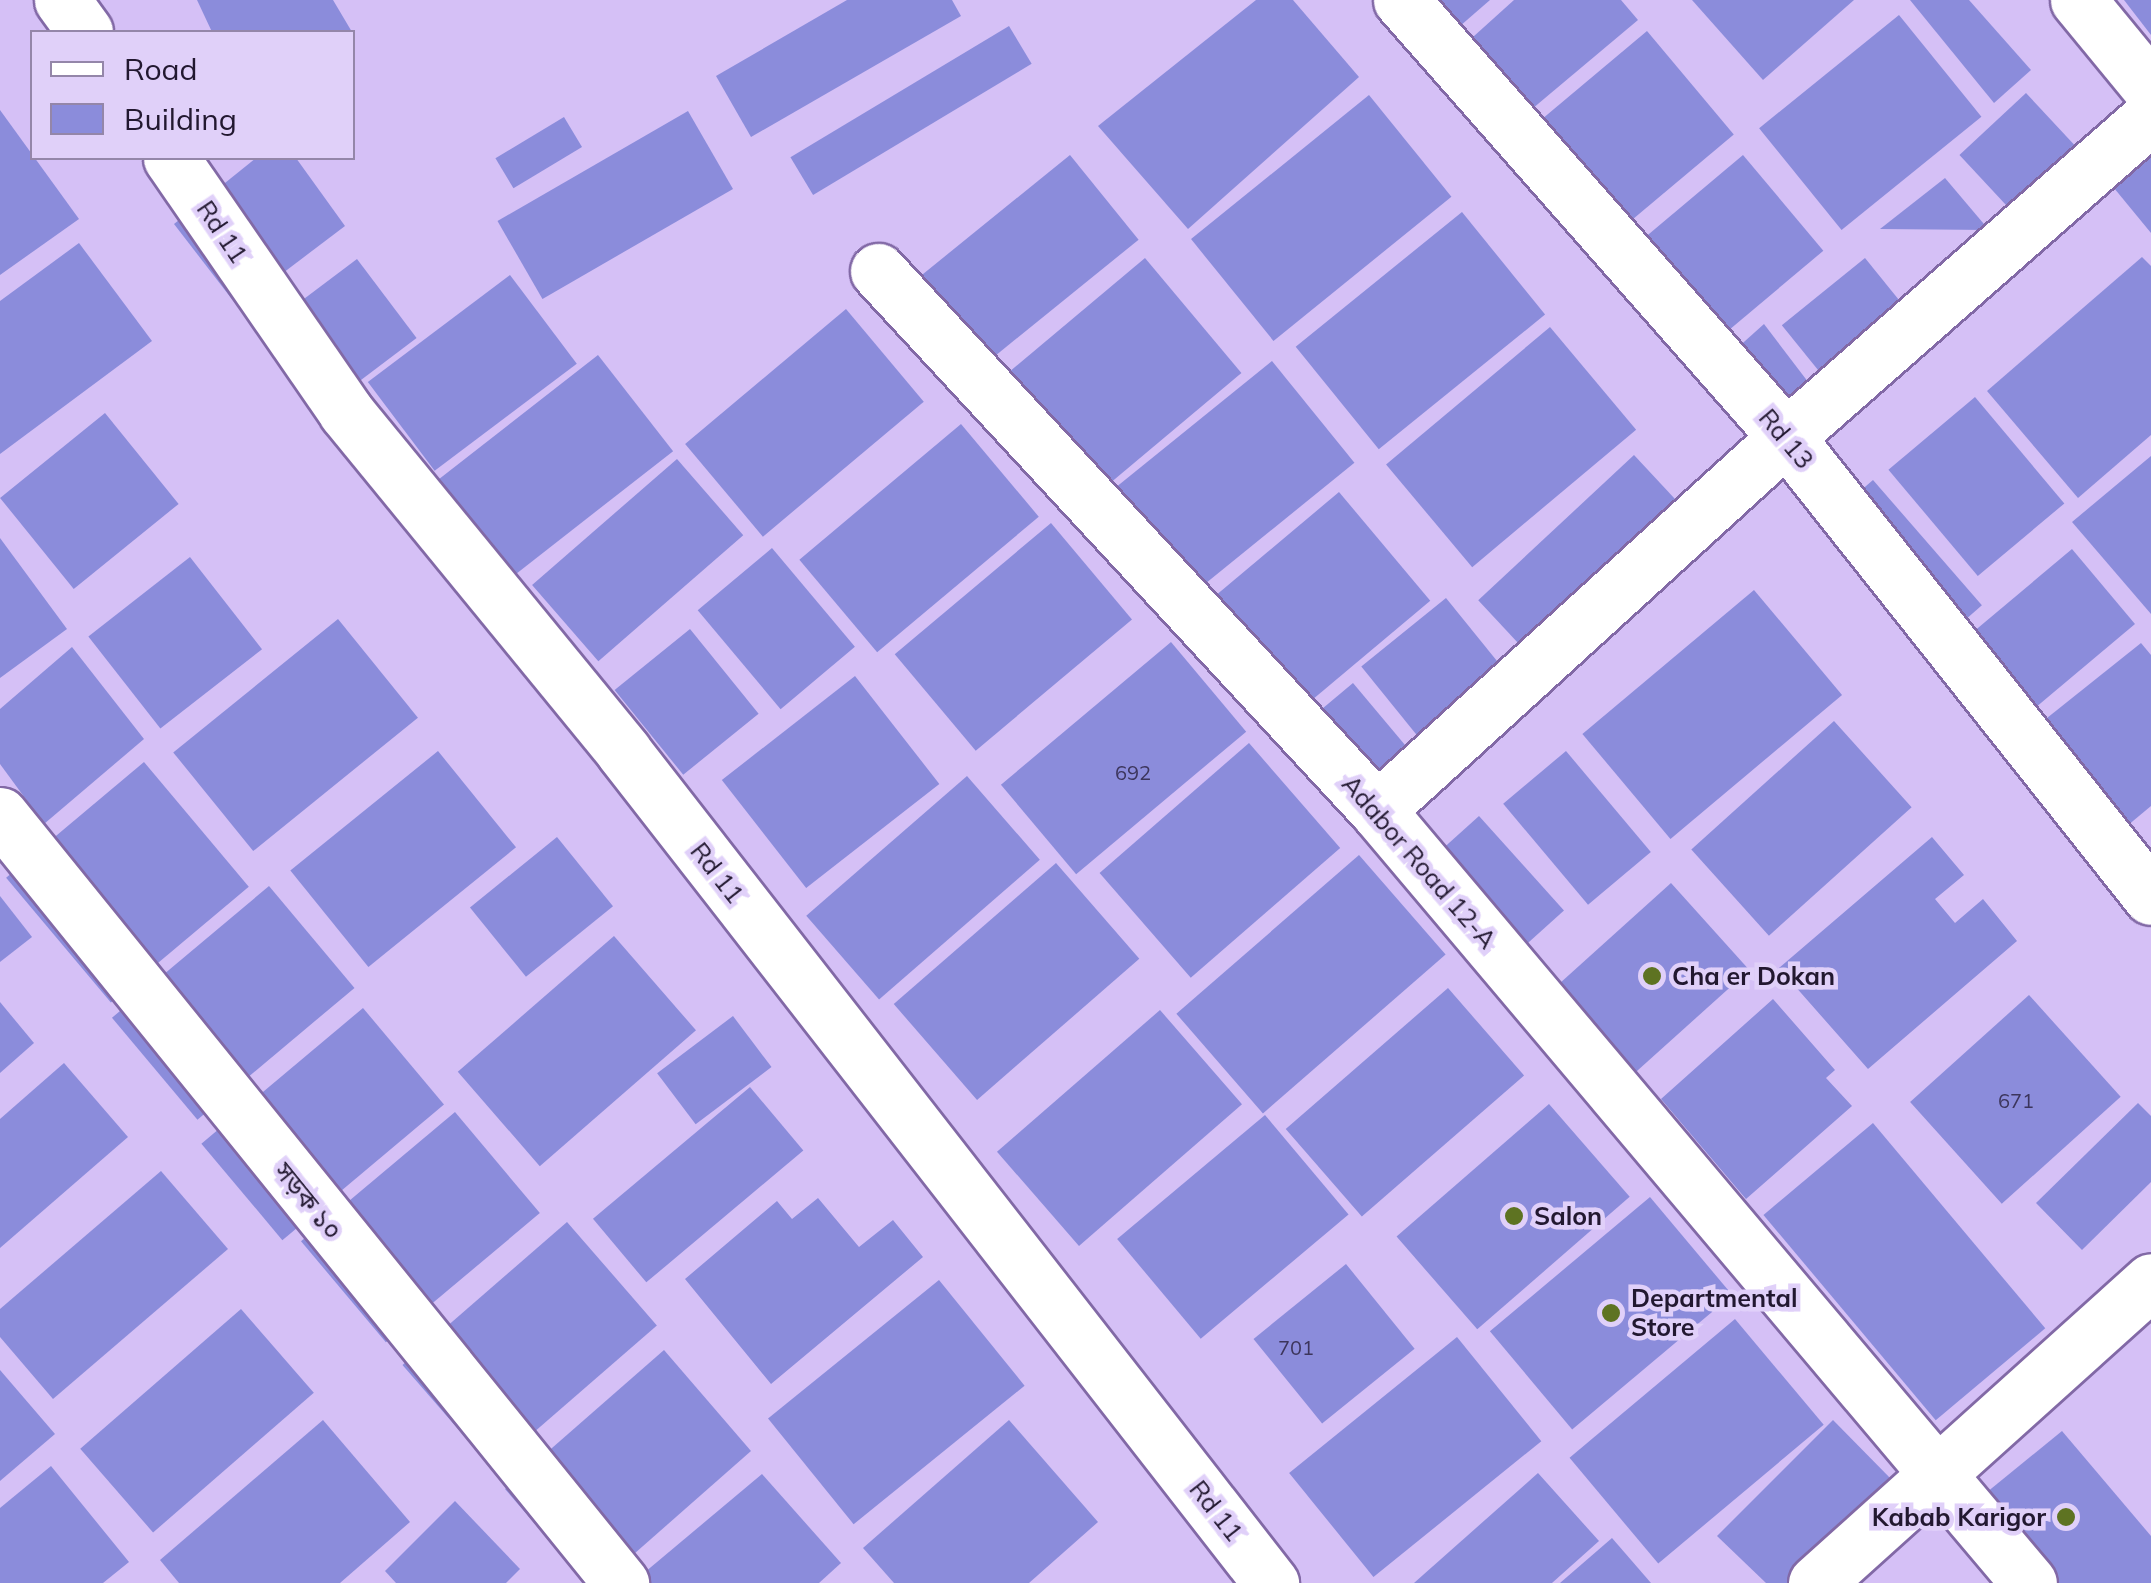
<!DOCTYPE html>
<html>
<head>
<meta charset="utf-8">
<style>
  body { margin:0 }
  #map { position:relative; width:2151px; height:1583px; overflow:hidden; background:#d5c0f6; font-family:Mulish,"Noto Sans Bengali",sans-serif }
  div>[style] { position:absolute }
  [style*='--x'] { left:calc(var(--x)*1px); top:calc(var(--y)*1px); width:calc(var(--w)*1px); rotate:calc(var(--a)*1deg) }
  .building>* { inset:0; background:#8b8cdb; transform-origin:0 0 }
  .roads { filter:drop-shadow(2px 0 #8269a6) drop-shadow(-2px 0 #8269a6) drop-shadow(0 2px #8269a6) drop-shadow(0 -2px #8269a6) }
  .street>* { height:55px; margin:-27.5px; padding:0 27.5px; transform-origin:27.5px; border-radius:27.5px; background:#fff }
  .dots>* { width:28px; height:28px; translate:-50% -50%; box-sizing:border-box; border:5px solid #e0d0f9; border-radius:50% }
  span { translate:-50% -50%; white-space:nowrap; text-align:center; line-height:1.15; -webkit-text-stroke:9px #e0d0f9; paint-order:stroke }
  .number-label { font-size:20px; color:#3c355b }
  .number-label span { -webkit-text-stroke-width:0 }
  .street-label { font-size:25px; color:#221830 }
  .poi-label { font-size:25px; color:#221830; font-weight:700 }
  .left { translate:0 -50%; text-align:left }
  .right { translate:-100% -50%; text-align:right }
  .legend { position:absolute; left:30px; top:30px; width:325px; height:130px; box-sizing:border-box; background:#e0d0f9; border:2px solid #9486a9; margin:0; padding:12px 18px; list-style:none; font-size:30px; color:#221830 }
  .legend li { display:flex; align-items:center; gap:20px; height:50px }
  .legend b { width:50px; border:2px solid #9486a9 }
</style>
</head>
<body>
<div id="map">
  <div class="building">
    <i style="clip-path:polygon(197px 0,333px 0,352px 32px,212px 32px)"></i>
    <i style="clip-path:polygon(847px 0,952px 0,961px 16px,751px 137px,716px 76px)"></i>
    <i style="clip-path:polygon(1256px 0,1293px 0,1359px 77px,1188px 229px,1098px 126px)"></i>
    <i style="clip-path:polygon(1422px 0,1490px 0,1452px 33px)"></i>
    <i style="clip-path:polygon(1514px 0,1621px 0,1638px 20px,1526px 114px,1463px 46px)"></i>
    <i style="clip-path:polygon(1692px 0,1854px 0,1763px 80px)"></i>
    <i style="clip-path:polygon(1910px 0,1969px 0,2031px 70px,1994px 103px)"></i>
    <i style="clip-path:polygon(2124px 0,2151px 0,2151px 35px)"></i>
    <i style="left:1899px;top:15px;width:131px;height:180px;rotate:51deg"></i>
    <i style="left:1009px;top:26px;width:44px;height:255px;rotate:59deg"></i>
    <i style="left:1647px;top:31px;width:135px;height:142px;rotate:50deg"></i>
    <i style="left:2026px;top:93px;width:85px;height:91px;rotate:47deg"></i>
    <i style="left:1369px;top:95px;width:131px;height:229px;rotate:51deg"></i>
    <i style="clip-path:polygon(0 110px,79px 219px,0 275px)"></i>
    <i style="left:688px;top:111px;width:90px;height:220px;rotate:60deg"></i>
    <i style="left:564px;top:117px;width:35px;height:80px;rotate:59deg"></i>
    <i style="left:1070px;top:155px;width:109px;height:195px;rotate:51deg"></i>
    <i style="left:1743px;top:155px;width:125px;height:127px;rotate:50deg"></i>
    <i style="clip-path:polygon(2151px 156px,2151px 233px,2114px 188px)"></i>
    <i style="clip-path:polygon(256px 158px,296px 158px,345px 226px,238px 307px,174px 224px)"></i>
    <i style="clip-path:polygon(1945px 178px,1989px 230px,1880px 229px)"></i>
    <i style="left:1462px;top:212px;width:132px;height:214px;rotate:51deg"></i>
    <i style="clip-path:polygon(79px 243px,152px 341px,0 454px,0 301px)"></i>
    <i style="clip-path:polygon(2142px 257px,2151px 266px,2151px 435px,2078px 498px,1987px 391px)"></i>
    <i style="left:1145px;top:258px;width:150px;height:181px;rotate:50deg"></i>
    <i style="left:1865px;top:258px;width:62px;height:107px;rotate:51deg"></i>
    <i style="left:357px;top:259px;width:99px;height:121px;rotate:53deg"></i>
    <i style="left:510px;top:275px;width:111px;height:178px;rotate:53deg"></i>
    <i style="left:846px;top:309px;width:121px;height:210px;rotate:50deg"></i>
    <i style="clip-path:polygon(1764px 324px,1815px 391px,1787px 410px,1735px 350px)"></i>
    <i style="left:1550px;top:327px;width:134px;height:214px;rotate:50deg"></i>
    <i style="left:598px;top:355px;width:122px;height:215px;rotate:52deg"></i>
    <i style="left:1272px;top:361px;width:131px;height:202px;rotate:51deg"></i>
    <i style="left:1975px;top:397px;width:139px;height:113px;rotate:50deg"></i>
    <i style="left:105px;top:413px;width:117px;height:135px;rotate:51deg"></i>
    <i style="left:961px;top:424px;width:121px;height:211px;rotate:50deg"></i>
    <i style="left:1634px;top:455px;width:69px;height:213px;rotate:47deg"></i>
    <i style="clip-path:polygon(2151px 456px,2151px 614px,2072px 522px)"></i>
    <i style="left:677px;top:459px;width:101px;height:192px;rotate:49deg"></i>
    <i style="left:1873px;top:480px;width:166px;height:28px;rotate:49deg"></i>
    <i style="left:1339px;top:492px;width:142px;height:168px;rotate:50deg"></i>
    <i style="left:1051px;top:523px;width:126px;height:204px;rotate:50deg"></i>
    <i style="clip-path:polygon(0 538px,67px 629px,0 678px)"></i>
    <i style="left:772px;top:548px;width:129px;height:97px;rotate:50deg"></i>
    <i style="left:2072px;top:549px;width:98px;height:138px;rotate:50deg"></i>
    <i style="left:190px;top:557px;width:117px;height:129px;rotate:52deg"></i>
    <i style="left:1754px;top:590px;width:137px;height:224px;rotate:50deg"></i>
    <i style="left:1446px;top:598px;width:91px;height:109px;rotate:51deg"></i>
    <i style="left:338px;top:619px;width:127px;height:212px;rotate:51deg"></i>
    <i style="left:690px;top:629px;width:109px;height:97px;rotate:51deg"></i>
    <i style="left:1171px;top:642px;width:117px;height:222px;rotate:50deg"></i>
    <i style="clip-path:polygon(2141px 643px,2151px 655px,2151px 806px,2127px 826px,2042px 722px)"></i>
    <i style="clip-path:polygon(72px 647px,144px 739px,44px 824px,0 764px,0 709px)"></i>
    <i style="left:855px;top:676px;width:137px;height:169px;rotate:52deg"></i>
    <i style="left:1353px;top:683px;width:93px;height:53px;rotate:50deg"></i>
    <i style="left:1834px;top:721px;width:116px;height:192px;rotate:48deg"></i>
    <i style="left:1249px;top:743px;width:139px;height:198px;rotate:49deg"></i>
    <i style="left:438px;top:751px;width:124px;height:190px;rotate:51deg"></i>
    <i style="left:1566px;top:751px;width:132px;height:82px;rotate:50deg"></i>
    <i style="left:144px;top:762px;width:163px;height:180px;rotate:50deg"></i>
    <i style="left:967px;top:776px;width:111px;height:213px;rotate:49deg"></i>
    <i style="left:1479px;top:816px;width:127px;height:62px;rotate:48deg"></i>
    <i style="left:557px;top:837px;width:89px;height:112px;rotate:51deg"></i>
    <i style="clip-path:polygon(1932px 837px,1964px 875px,1935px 899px,1955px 923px,1983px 899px,2017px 941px,1868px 1069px,1779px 968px)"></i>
    <i style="left:1359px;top:855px;width:132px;height:242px;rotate:49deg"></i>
    <i style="left:1056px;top:863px;width:127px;height:215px;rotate:49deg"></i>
    <i style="left:1671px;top:883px;width:117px;height:153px;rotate:48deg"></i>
    <i style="left:269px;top:886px;width:133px;height:205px;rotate:50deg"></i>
    <i style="clip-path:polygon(0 896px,32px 937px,0 962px)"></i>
    <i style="left:614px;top:936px;width:125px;height:207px;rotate:49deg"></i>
    <i style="left:1448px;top:988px;width:116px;height:215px;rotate:49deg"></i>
    <i style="left:2029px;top:995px;width:137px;height:160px;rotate:48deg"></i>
    <i style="clip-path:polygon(1773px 999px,1835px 1070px,1826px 1078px,1852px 1106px,1746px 1199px,1661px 1099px)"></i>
    <i style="clip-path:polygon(0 1002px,34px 1043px,0 1073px)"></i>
    <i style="left:363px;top:1008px;width:126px;height:211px;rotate:50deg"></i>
    <i style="left:1160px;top:1010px;width:125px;height:216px;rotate:49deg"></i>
    <i style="left:733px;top:1016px;width:64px;height:95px;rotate:53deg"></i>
    <i style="clip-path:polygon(64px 1063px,128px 1137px,0 1248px,0 1119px)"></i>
    <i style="left:750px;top:1087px;width:83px;height:205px;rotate:50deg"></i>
    <i style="clip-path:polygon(2138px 1103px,2151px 1116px,2151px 1182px,2082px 1250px,2036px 1203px)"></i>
    <i style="left:1549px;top:1104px;width:123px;height:202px;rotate:49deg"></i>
    <i style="left:455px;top:1112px;width:132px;height:201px;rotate:50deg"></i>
    <i style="left:1265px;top:1115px;width:130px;height:193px;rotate:50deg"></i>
    <i style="left:1873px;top:1123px;width:268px;height:143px;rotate:50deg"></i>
    <i style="clip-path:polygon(161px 1171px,228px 1249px,53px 1399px,0 1337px,0 1309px)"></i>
    <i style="left:1650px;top:1197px;width:128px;height:209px;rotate:50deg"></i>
    <i style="clip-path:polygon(818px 1198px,859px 1247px,893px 1220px,923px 1257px,771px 1384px,685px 1279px,777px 1201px,792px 1219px)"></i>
    <i style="left:567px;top:1222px;width:137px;height:218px;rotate:49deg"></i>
    <i style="left:1346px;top:1264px;width:109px;height:119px;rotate:51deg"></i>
    <i style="left:939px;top:1280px;width:136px;height:220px;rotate:51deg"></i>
    <i style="left:241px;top:1309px;width:111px;height:213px;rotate:49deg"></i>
    <i style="left:1735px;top:1319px;width:138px;height:216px;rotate:50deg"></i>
    <i style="left:1457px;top:1337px;width:134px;height:216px;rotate:51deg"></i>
    <i style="clip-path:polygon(664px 1350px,751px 1451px,601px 1583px,586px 1583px,505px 1489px)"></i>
    <i style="clip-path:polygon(0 1370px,55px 1434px,0 1481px)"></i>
    <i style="clip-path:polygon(323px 1420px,410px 1522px,340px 1583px,179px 1583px,160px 1560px)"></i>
    <i style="clip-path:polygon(1009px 1420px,1098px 1522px,1029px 1583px,894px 1583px,863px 1548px)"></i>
    <i style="clip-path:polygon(1833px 1420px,1893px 1481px,1792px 1583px,1766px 1583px,1717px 1536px)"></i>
    <i style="clip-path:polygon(2062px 1431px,2151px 1536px,2151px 1583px,2052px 1583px,1981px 1497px)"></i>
    <i style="clip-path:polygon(51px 1466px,129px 1562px,103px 1583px,0 1583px,0 1508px)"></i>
    <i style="clip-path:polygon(1538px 1473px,1599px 1541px,1552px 1583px,1414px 1583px)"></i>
    <i style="clip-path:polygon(762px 1474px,841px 1563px,819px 1583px,632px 1583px)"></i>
    <i style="clip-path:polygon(455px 1501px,520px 1569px,506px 1583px,396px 1583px,385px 1571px)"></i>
    <i style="clip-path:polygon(1612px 1538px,1651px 1583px,1560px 1583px)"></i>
  </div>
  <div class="roads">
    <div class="street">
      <i style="--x:62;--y:0;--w:39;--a:54"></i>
      <i style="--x:1401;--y:0;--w:582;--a:48.62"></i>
      <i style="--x:1786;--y:437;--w:587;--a:51.57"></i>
      <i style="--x:2078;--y:0;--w:115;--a:50.6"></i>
      <i style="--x:171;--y:158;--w:308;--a:55.4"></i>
      <i style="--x:346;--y:412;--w:438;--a:50.7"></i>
      <i style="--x:623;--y:751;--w:1055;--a:52.09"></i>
      <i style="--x:878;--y:271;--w:735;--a:47.21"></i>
      <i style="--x:1377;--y:810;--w:1011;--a:49.85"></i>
      <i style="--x:1377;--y:810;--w:554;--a:-42.36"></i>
      <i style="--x:1786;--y:437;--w:486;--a:-41.3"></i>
      <i style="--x:0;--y:815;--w:988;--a:51.04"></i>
      <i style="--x:1816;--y:1583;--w:451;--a:-42"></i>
    </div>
  </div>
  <div class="dots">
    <i style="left:1652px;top:976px;background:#5e7322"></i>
    <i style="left:1514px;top:1216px;background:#5e7322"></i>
    <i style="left:1611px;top:1313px;background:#5e7322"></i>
    <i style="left:2066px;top:1517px;background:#5e7322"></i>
  </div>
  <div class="number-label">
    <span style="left:1133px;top:772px">692</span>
    <span style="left:2016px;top:1100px">671</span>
    <span style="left:1296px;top:1347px">701</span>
  </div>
  <div class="street-label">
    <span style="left:222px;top:232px;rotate:56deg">Rd 11</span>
    <span style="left:1786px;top:439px;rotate:50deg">Rd 13</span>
    <span style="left:1419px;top:862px;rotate:49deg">Adabor Road 12-A</span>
    <span style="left:717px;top:873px;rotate:52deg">Rd 11</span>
    <span style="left:308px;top:1201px;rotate:51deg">সড়ক ১০</span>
    <span style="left:1216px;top:1511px;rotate:52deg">Rd 11</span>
  </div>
  <div class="poi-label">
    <span class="left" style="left:1672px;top:976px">Cha er Dokan</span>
    <span class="left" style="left:1534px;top:1216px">Salon</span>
    <span class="left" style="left:1631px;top:1313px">Departmental<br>Store</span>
    <span class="right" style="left:2046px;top:1517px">Kabab Karigor</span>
  </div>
  <ul class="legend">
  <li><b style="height:12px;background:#fff"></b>Road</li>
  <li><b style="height:28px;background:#8b8cdb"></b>Building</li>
  </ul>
</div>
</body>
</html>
